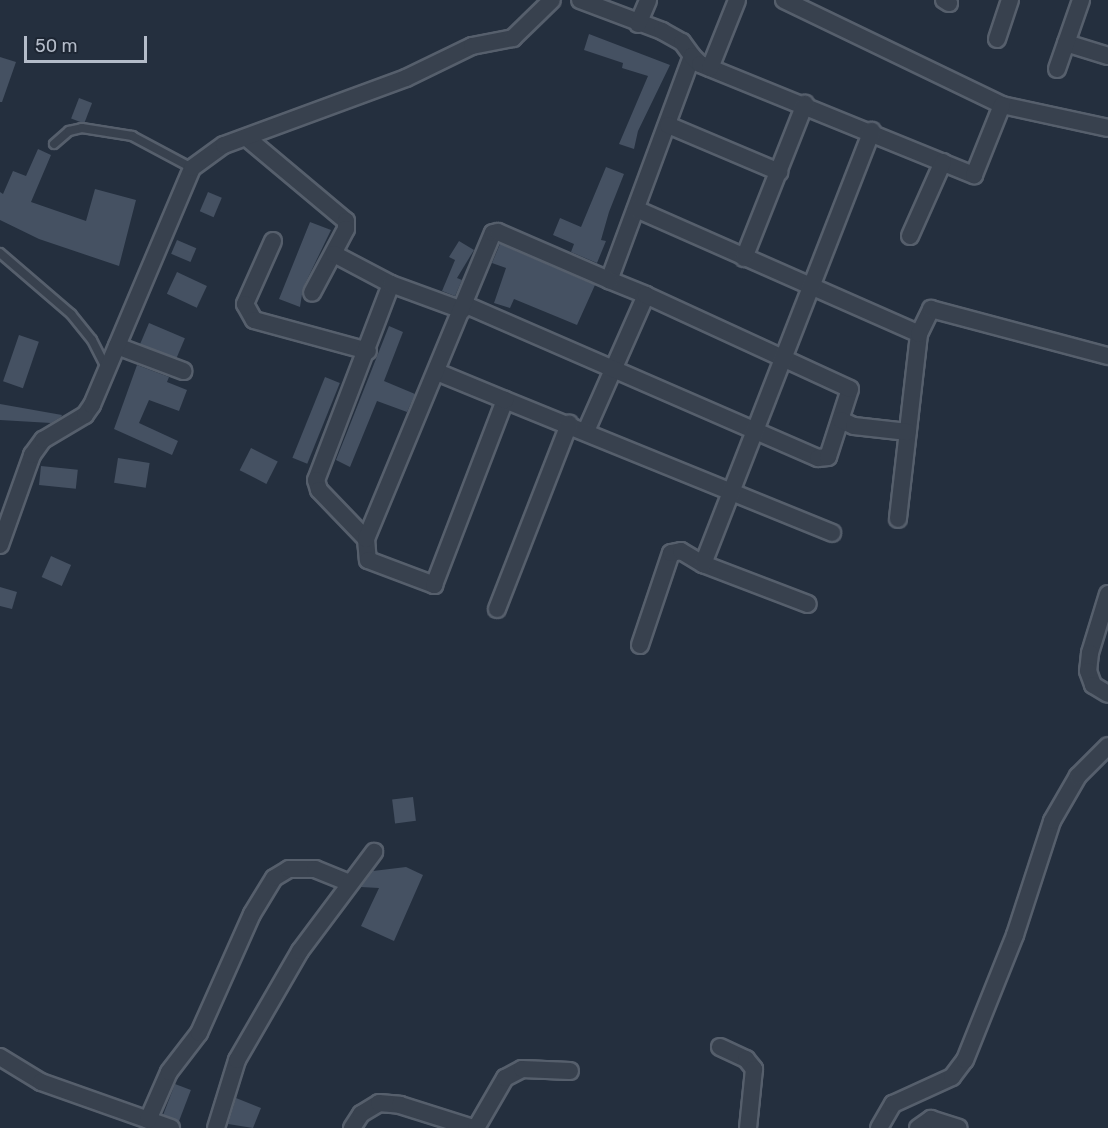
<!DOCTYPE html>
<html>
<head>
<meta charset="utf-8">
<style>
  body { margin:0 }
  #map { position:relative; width:1108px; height:1128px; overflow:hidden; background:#242f3e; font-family:Rubik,sans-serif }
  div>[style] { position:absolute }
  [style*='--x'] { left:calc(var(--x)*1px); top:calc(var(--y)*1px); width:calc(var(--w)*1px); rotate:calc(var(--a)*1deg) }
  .building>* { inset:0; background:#455162; transform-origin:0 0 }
  .roads { filter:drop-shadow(2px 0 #565f6c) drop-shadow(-2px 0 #565f6c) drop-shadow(0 2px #565f6c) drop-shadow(0 -2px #565f6c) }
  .service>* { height:8px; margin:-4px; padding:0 4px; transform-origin:4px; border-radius:4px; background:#38414e }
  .minor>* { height:16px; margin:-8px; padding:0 8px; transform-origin:8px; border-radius:8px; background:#38414e }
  span { translate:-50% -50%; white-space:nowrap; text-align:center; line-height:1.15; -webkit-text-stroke:4.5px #1d2633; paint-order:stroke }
  .scale { position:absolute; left:24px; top:36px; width:123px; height:27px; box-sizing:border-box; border:3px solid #b4bcc9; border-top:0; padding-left:8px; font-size:18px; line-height:21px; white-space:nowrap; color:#b4bcc9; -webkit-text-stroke:4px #1d2633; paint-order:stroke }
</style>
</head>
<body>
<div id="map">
  <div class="building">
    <i style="clip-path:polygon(589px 34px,670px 65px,638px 131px,634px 149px,619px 144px,648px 76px,622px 68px,623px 63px,584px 50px)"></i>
    <i style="clip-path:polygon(0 57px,16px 62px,2px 102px,0 102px)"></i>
    <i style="left:79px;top:98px;width:14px;height:22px;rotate:21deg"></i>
    <i style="clip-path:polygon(38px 149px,51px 155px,31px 202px,86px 221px,95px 189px,136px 200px,119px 266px,39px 239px,0 220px,0 192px,3px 194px,13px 171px,26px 176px)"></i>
    <i style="clip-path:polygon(606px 167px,624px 174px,609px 212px,601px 240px,606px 241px,597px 263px,571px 252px,574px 244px,553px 235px,560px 218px,581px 227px)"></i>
    <i style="left:208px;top:192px;width:15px;height:21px;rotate:23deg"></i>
    <i style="clip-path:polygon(310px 222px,331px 230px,303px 288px,300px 307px,279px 299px)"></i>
    <i style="left:177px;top:240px;width:21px;height:15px;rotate:23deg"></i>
    <i style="clip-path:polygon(459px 241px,474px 250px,457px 278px,462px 280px,455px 296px,442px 291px,455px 260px,449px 257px)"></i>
    <i style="clip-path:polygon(500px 244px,595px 285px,577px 325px,514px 299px,510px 308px,494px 303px,506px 268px,492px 263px)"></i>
    <i style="left:177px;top:272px;width:33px;height:24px;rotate:25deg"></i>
    <i style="left:149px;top:323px;width:39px;height:23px;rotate:23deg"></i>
    <i style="clip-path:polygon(389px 326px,403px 332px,384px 381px,415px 394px,407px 412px,377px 401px,350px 467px,336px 460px)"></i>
    <i style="left:19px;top:335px;width:21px;height:49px;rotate:19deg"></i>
    <i style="clip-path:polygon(137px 365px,169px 377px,167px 382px,187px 390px,179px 411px,149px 400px,139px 423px,178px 441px,172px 455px,114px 429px)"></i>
    <i style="left:325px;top:377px;width:16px;height:87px;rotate:22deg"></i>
    <i style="clip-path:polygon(0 404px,62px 415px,61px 417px,51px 423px,0 420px)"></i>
    <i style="left:251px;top:448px;width:30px;height:25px;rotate:27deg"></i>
    <i style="left:118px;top:458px;width:32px;height:25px;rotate:9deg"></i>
    <i style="left:41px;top:466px;width:37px;height:19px;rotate:6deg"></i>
    <i style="left:51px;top:556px;width:22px;height:23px;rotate:24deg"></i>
    <i style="clip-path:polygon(0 587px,17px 592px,12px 609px,0 606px)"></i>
    <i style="left:413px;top:797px;width:24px;height:21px;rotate:83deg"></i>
    <i style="clip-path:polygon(406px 867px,423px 875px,394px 941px,361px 926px,379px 888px,361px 887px,373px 871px)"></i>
    <i style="left:175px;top:1084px;width:17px;height:33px;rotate:21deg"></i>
    <i style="clip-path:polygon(236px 1098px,261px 1108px,253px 1128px,228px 1124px)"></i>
  </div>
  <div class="roads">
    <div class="service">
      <i style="--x:54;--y:144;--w:20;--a:-41"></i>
      <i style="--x:69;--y:131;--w:13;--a:-13"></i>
      <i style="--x:82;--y:128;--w:51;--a:9.1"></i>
      <i style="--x:132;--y:136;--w:68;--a:28.1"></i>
      <i style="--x:0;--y:253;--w:94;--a:40.7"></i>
      <i style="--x:71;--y:314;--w:33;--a:51"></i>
      <i style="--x:92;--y:340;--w:34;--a:63"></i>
    </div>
    <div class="minor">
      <i style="--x:580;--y:0;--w:88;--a:20.7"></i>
      <i style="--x:662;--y:31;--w:23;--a:29"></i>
      <i style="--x:682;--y:42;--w:17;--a:54"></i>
      <i style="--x:692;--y:56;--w:239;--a:110.3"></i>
      <i style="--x:609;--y:280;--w:40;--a:22"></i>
      <i style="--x:646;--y:295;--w:149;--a:113.8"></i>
      <i style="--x:784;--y:0;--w:242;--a:25.7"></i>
      <i style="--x:1002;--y:105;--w:108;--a:12.2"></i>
      <i style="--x:944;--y:0;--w:6;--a:31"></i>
      <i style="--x:638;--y:24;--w:26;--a:-67"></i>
      <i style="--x:997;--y:39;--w:41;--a:-71.6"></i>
      <i style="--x:1066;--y:43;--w:44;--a:17.2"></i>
      <i style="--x:692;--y:56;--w:11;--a:45"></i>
      <i style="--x:700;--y:64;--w:296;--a:22.1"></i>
      <i style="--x:974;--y:175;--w:75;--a:-68.2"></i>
      <i style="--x:710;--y:68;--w:73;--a:-68.3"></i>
      <i style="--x:1057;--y:69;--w:73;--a:-70.8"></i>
      <i style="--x:668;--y:125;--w:121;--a:22.9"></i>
      <i style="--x:247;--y:138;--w:129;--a:40"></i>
      <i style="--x:346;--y:221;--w:8;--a:90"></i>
      <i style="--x:346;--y:229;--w:72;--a:118"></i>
      <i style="--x:636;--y:209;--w:309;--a:23.8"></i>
      <i style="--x:919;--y:334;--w:186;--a:96.5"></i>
      <i style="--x:910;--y:236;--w:81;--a:-66"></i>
      <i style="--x:273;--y:241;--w:69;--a:114"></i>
      <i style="--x:245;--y:304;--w:18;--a:61"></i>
      <i style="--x:254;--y:320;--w:118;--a:15.2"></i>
      <i style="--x:334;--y:254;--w:64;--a:27.8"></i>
      <i style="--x:391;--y:284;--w:210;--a:110.9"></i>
      <i style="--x:316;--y:480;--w:10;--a:73"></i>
      <i style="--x:319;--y:490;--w:68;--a:46.2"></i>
      <i style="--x:366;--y:539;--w:21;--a:85"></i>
      <i style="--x:368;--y:560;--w:71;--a:20.7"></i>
      <i style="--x:434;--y:585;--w:198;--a:-69"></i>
      <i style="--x:505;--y:400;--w:353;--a:22.1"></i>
      <i style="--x:744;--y:258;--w:166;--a:-68.4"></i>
      <i style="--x:391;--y:284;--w:76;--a:20.1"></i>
      <i style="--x:466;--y:305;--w:384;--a:23.5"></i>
      <i style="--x:818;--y:458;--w:10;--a:-6"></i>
      <i style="--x:828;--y:457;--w:71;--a:-72.1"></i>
      <i style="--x:850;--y:389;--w:225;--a:-155.3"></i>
      <i style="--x:919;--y:334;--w:28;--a:-64"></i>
      <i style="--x:931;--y:309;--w:183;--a:14.9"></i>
      <i style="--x:117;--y:346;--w:71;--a:20.7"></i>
      <i style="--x:437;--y:372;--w:74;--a:22.4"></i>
      <i style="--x:841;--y:420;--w:14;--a:25"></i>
      <i style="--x:854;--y:426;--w:54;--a:6.3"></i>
      <i style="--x:366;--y:539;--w:331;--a:-67.5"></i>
      <i style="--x:493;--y:233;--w:5;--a:-11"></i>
      <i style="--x:498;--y:232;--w:121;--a:23.4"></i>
      <i style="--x:0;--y:545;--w:96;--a:-70.4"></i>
      <i style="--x:32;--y:455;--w:19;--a:-54"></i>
      <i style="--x:43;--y:440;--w:49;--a:-30.8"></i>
      <i style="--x:85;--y:415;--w:12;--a:-55"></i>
      <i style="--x:92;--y:405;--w:257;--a:-67.1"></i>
      <i style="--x:192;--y:168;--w:39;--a:-36"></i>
      <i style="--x:224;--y:145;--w:194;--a:-20.2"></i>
      <i style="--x:406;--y:78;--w:73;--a:-25.9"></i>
      <i style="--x:472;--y:46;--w:42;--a:-11"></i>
      <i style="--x:513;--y:38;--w:54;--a:-44.3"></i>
      <i style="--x:703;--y:564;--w:112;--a:20.9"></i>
      <i style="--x:1108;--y:594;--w:62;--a:107"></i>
      <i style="--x:1090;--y:653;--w:18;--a:96"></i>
      <i style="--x:1088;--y:671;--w:15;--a:70"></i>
      <i style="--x:1093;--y:685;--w:17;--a:31"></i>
      <i style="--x:497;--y:609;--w:199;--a:-68.7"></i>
      <i style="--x:640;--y:645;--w:97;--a:-71.4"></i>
      <i style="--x:671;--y:553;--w:10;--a:-11"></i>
      <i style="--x:681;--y:551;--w:26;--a:31"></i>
      <i style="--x:703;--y:564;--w:465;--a:-68.7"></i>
      <i style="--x:720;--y:1047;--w:29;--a:25"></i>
      <i style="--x:746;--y:1059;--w:13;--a:51"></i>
      <i style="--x:754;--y:1069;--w:59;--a:95.8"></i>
      <i style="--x:0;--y:1057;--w:48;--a:31.4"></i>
      <i style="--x:41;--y:1082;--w:138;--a:19.5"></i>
      <i style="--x:148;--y:1120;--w:52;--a:-66.4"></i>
      <i style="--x:169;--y:1072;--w:49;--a:-52.4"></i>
      <i style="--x:199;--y:1033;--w:130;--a:-66"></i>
      <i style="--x:252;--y:914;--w:42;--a:-58.6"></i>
      <i style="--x:274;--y:878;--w:17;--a:-31"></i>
      <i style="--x:289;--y:869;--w:26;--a:0"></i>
      <i style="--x:315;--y:869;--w:37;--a:22"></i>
      <i style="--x:216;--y:1128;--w:71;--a:-72.8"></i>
      <i style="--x:237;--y:1060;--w:126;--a:-60"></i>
      <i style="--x:300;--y:951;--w:124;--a:-53.2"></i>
      <i style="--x:352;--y:1128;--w:17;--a:-57"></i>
      <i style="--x:361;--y:1114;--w:21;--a:-31"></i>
      <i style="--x:379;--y:1103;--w:21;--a:5"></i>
      <i style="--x:400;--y:1105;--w:77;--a:17.5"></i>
      <i style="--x:476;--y:1128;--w:58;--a:-59.9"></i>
      <i style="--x:505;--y:1078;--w:19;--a:-28"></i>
      <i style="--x:522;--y:1069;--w:48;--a:2.4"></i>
      <i style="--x:879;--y:1128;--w:28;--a:-60"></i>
      <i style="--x:893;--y:1104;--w:65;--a:-24.6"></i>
      <i style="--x:952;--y:1077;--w:21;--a:-53"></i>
      <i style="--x:965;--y:1060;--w:135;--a:-68.2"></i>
      <i style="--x:1015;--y:935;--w:120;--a:-72"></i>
      <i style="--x:1052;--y:821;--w:52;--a:-60"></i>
      <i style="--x:1078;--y:776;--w:42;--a:-45"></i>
      <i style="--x:918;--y:1128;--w:16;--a:-35"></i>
      <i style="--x:931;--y:1119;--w:29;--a:18"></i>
    </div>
  </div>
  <div class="scale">50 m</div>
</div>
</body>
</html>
